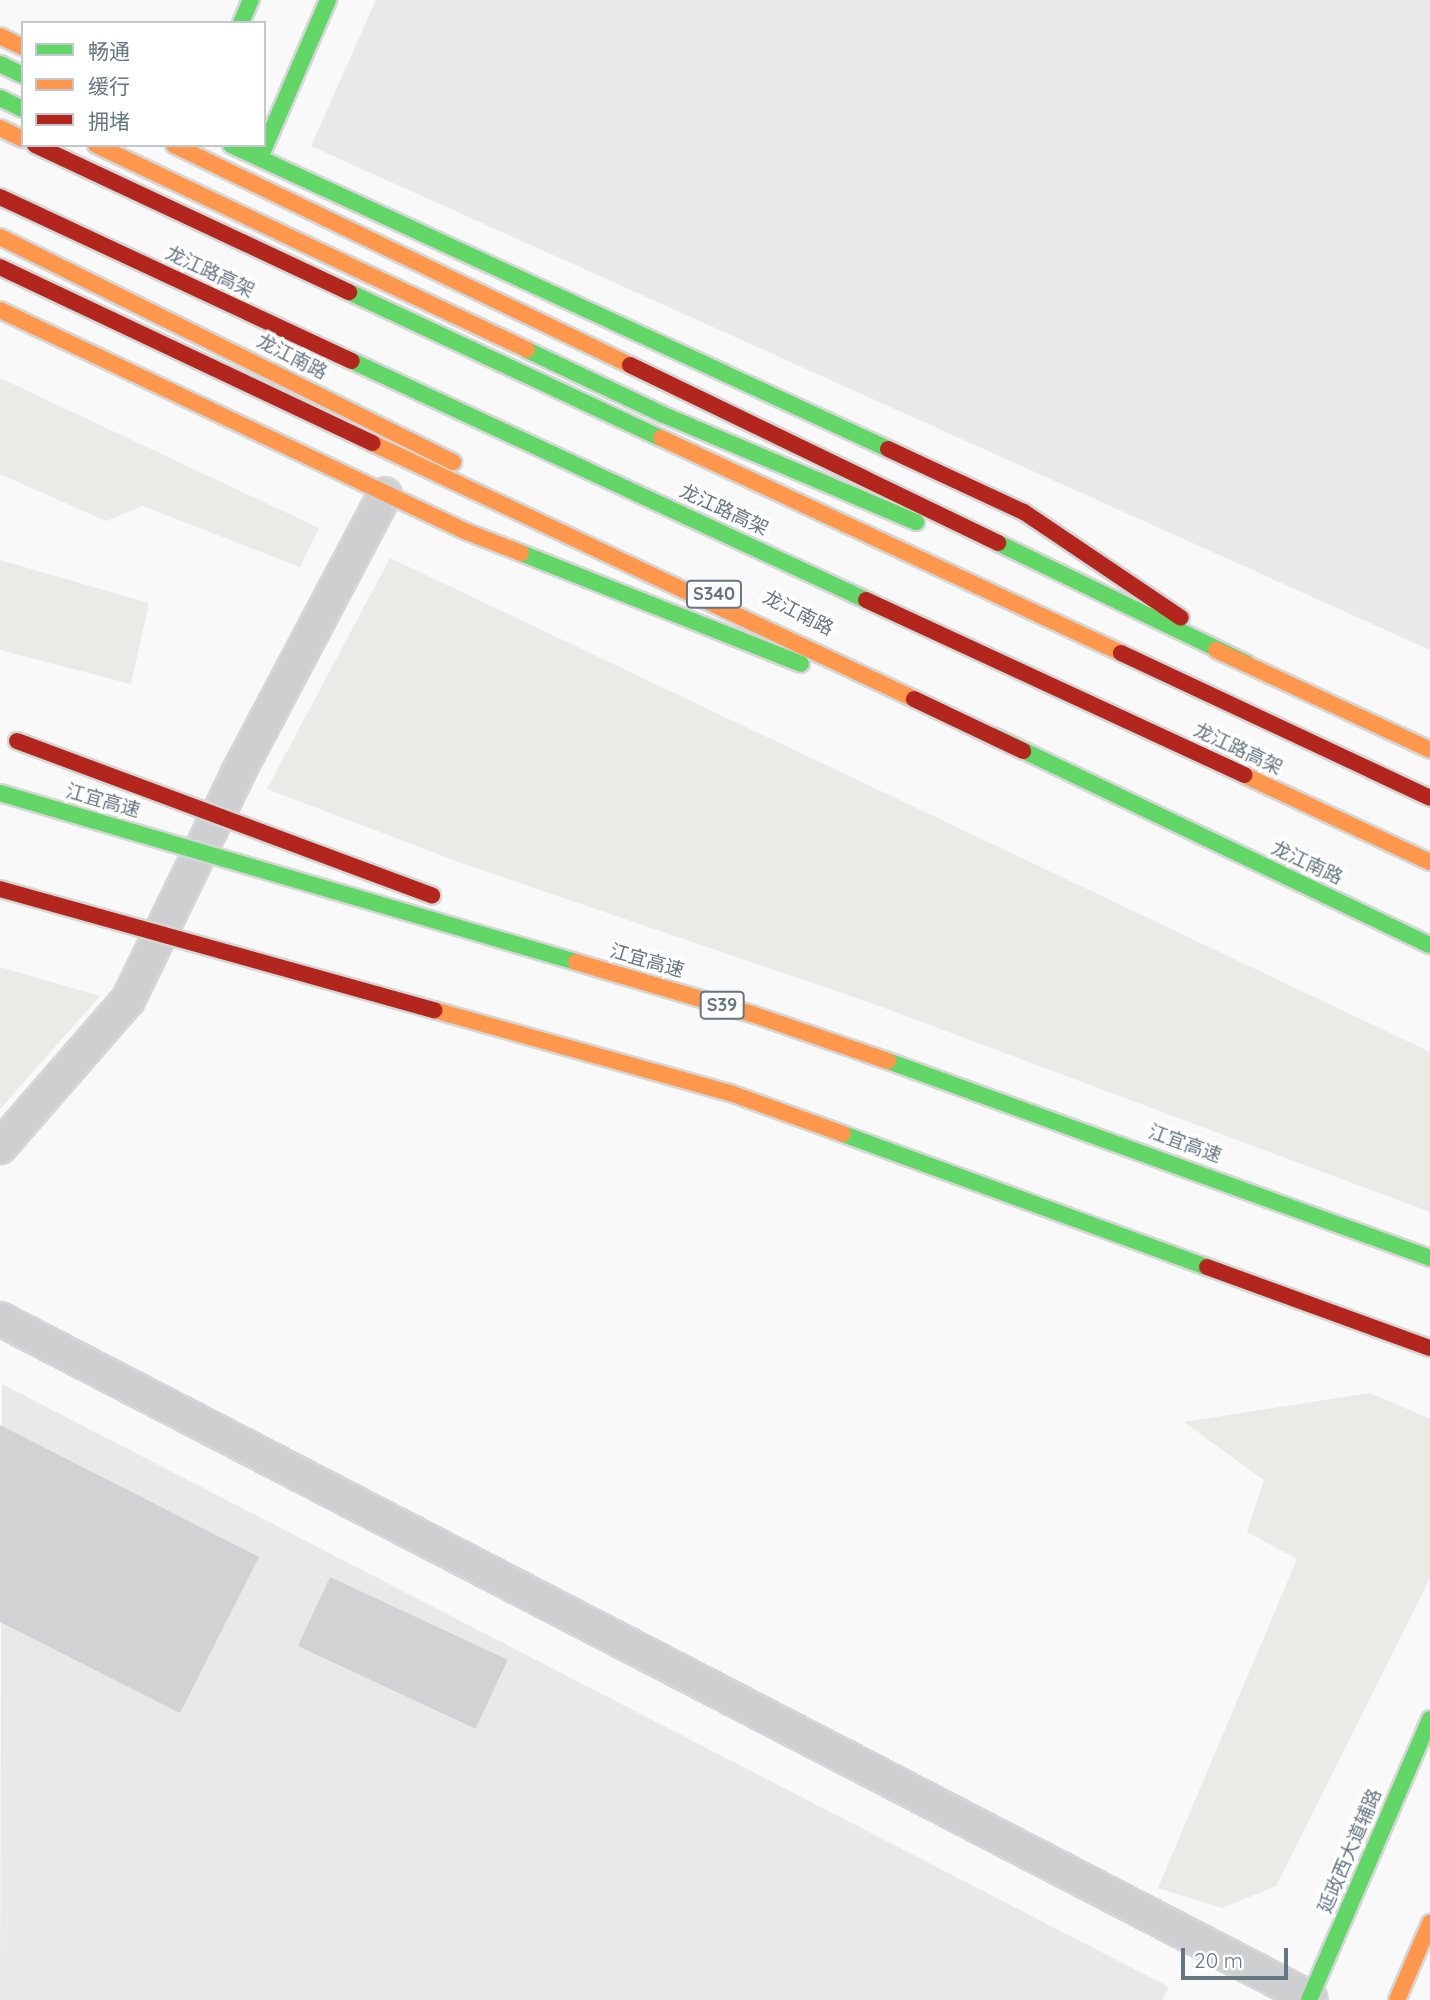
<!DOCTYPE html>
<html>
<head>
<meta charset="utf-8">
<style>
  body { margin:0 }
  #map { position:relative; width:1430px; height:2000px; overflow:hidden; background:#f9f9f9; font-family:Quicksand,"Noto Sans SC",sans-serif }
  div>[style] { position:absolute }
  [style*='--x'] { left:calc(var(--x)*1px); top:calc(var(--y)*1px); width:calc(var(--w)*1px); rotate:calc(var(--a)*1deg) }
  .built>* { inset:0; background:#e8e9e9 }
  .green>* { inset:0; background:#e8ebe6 }
  .building>* { inset:0; background:#d0d2d3; transform-origin:0 0 }
  .roads { filter:drop-shadow(2px 0 #d5d6d7) drop-shadow(-2px 0 #d5d6d7) drop-shadow(0 2px #d5d6d7) drop-shadow(0 -2px #d5d6d7) }
  .street>* { height:32px; margin:-16px; padding:0 16px; transform-origin:16px; border-radius:16px; background:#cecfd0 }
  .fast>* { height:16px; margin:-8px; padding:0 8px; transform-origin:8px; border-radius:8px; background:#63d668 }
  .slow>* { height:16px; margin:-8px; padding:0 8px; transform-origin:8px; border-radius:8px; background:#ff974d }
  .jam>* { height:16px; margin:-8px; padding:0 8px; transform-origin:8px; border-radius:8px; background:#b3261e }
  .bridges { filter:drop-shadow(2px 0 #d5d6d6) drop-shadow(-2px 0 #d5d6d6) drop-shadow(0 2px #d5d6d6) drop-shadow(0 -2px #d5d6d6) }
  .fast-bridge>* { height:16px; margin:-8px; padding:0 8px; transform-origin:8px; border-radius:8px; background:#63d668 }
  .slow-bridge>* { height:16px; margin:-8px; padding:0 8px; transform-origin:8px; border-radius:8px; background:#ff974d }
  .jam-bridge>* { height:16px; margin:-8px; padding:0 8px; transform-origin:8px; border-radius:8px; background:#b3261e }
  span { translate:-50% -50%; white-space:nowrap; text-align:center; line-height:1.15; -webkit-text-stroke:7px #fff; paint-order:stroke }
  .shield-label span { padding:2px 5px; background:#fff; border:2px solid; border-radius:5px; -webkit-text-stroke-width:0 }
  .shield-label { font-size:18px; color:#657683; font-weight:700 }
  .street-label { font-size:19px; color:#657683 }
  .legend { position:absolute; left:21px; top:21px; width:245px; height:126px; box-sizing:border-box; background:#fff; border:2px solid #c1c8cd; margin:0; padding:9px 12px; list-style:none; font-size:21px; color:#657683 }
  .legend li { display:flex; align-items:center; gap:14px; height:35px }
  .legend b { width:35px; border:2px solid #c1c8cd }
  .scale { position:absolute; left:1181px; top:1948px; width:107px; height:32px; box-sizing:border-box; border:4px solid #657683; border-top:0; padding-left:9px; font-size:21px; line-height:24px; white-space:nowrap; color:#657683; -webkit-text-stroke:5px #fff; paint-order:stroke }
</style>
</head>
<body>
<div id="map">
  <div class="built">
    <i style="clip-path:polygon(376px 0,1430px 0,1430px 650px,311px 146px)"></i>
    <i style="clip-path:polygon(2px 1384px,1169px 1987px,1162px 2000px,0 2000px)"></i>
  </div>
  <div class="green">
    <i style="clip-path:polygon(0 378px,319px 528px,300px 567px,143px 506px,106px 521px,0 474px)"></i>
    <i style="clip-path:polygon(390px 558px,1430px 1052px,1430px 1212px,871px 1003px,464px 864px,267px 789px)"></i>
    <i style="clip-path:polygon(0 560px,149px 603px,131px 684px,0 650px)"></i>
    <i style="clip-path:polygon(0 967px,100px 996px,0 1109px)"></i>
    <i style="clip-path:polygon(1370px 1393px,1430px 1419px,1430px 1578px,1276px 1886px,1222px 1908px,1158px 1888px,1297px 1559px,1247px 1532px,1264px 1480px,1184px 1422px)"></i>
  </div>
  <div class="building">
    <i style="clip-path:polygon(0 1425px,259px 1557px,180px 1713px,0 1622px)"></i>
    <i style="left:330px;top:1577px;width:196px;height:76px;rotate:25deg"></i>
  </div>
  <div class="roads">
    <div class="street">
      <i style="--x:0;--y:1147;--w:195;--a:-49"></i>
      <i style="--x:128;--y:1000;--w:252;--a:-64.1"></i>
      <i style="--x:238;--y:773;--w:315;--a:-62.2"></i>
      <i style="--x:0;--y:1319;--w:1476;--a:27.4"></i>
    </div>
    <div class="fast">
      <i style="--x:241;--y:23;--w:25;--a:-67"></i>
      <i style="--x:0;--y:64;--w:25;--a:26"></i>
      <i style="--x:0;--y:98;--w:25;--a:26"></i>
      <i style="--x:231;--y:145;--w:724;--a:24.83"></i>
      <i style="--x:260;--y:158;--w:172;--a:-66.7"></i>
      <i style="--x:349;--y:292;--w:344;--a:25.1"></i>
      <i style="--x:527;--y:350;--w:152;--a:25.4"></i>
      <i style="--x:664;--y:415;--w:274;--a:23"></i>
      <i style="--x:352;--y:361;--w:567;--a:24.94"></i>
      <i style="--x:998;--y:543;--w:276;--a:25.8"></i>
      <i style="--x:521;--y:553;--w:301;--a:21.6"></i>
      <i style="--x:993;--y:736;--w:484;--a:25.6"></i>
      <i style="--x:1309;--y:2000;--w:306;--a:-66.7"></i>
    </div>
    <div class="slow">
      <i style="--x:0;--y:36;--w:25;--a:26"></i>
      <i style="--x:0;--y:128;--w:25;--a:26"></i>
      <i style="--x:96;--y:145;--w:477;--a:25.4"></i>
      <i style="--x:174;--y:145;--w:506;--a:25.76"></i>
      <i style="--x:0;--y:237;--w:506;--a:26.41"></i>
      <i style="--x:0;--y:310;--w:517;--a:25.43"></i>
      <i style="--x:467;--y:532;--w:58;--a:21.3"></i>
      <i style="--x:661;--y:438;--w:508;--a:25.05"></i>
      <i style="--x:372;--y:443;--w:599;--a:25.28"></i>
      <i style="--x:1216;--y:650;--w:236;--a:25"></i>
      <i style="--x:1244;--y:775;--w:205;--a:25.1"></i>
      <i style="--x:1397;--y:2000;--w:84;--a:-66.8"></i>
    </div>
    <div class="jam">
      <i style="--x:35;--y:145;--w:347;--a:25.1"></i>
      <i style="--x:0;--y:197;--w:388;--a:25"></i>
      <i style="--x:0;--y:267;--w:412;--a:25.3"></i>
      <i style="--x:630;--y:365;--w:409;--a:25.8"></i>
      <i style="--x:888;--y:449;--w:150;--a:24.9"></i>
      <i style="--x:1024;--y:512;--w:189;--a:34"></i>
      <i style="--x:866;--y:600;--w:417;--a:24.8"></i>
      <i style="--x:1121;--y:653;--w:341;--a:25.1"></i>
      <i style="--x:914;--y:699;--w:121;--a:25.5"></i>
    </div>
  </div>
  <div class="bridges">
    <div class="fast-bridge">
      <i style="--x:0;--y:793;--w:600;--a:16.35"></i>
      <i style="--x:888;--y:1061;--w:577;--a:19.97"></i>
      <i style="--x:843;--y:1134;--w:388;--a:20.1"></i>
    </div>
    <div class="slow-bridge">
      <i style="--x:576;--y:962;--w:184;--a:16.5"></i>
      <i style="--x:752;--y:1014;--w:144;--a:19.1"></i>
      <i style="--x:434;--y:1010;--w:307;--a:15.7"></i>
      <i style="--x:730;--y:1093;--w:120;--a:19.9"></i>
    </div>
    <div class="jam-bridge">
      <i style="--x:17;--y:741;--w:443;--a:20.4"></i>
      <i style="--x:0;--y:889;--w:451;--a:15.6"></i>
      <i style="--x:1207;--y:1267;--w:237;--a:20"></i>
    </div>
  </div>
  <div class="shield-label">
    <span style="left:714px;top:594px">S340</span>
    <span style="left:722px;top:1005px">S39</span>
  </div>
  <div class="street-label">
    <span style="left:210px;top:272px;rotate:25deg">龙江路高架</span>
    <span style="left:292px;top:357px;rotate:27deg">龙江南路</span>
    <span style="left:724px;top:510px;rotate:25deg">龙江路高架</span>
    <span style="left:798px;top:613px;rotate:27deg">龙江南路</span>
    <span style="left:1238px;top:749px;rotate:25deg">龙江路高架</span>
    <span style="left:103px;top:801px;rotate:16deg">江宜高速</span>
    <span style="left:1307px;top:863px;rotate:25deg">龙江南路</span>
    <span style="left:647px;top:961px;rotate:16deg">江宜高速</span>
    <span style="left:1185px;top:1144px;rotate:20deg">江宜高速</span>
    <span style="left:1350px;top:1851px;rotate:-67deg">延政西大道辅路</span>
  </div>
  <ul class="legend">
  <li><b style="height:9px;background:#63d668"></b>畅通</li>
  <li><b style="height:9px;background:#ff974d"></b>缓行</li>
  <li><b style="height:9px;background:#b3261e"></b>拥堵</li>
  </ul>
  <div class="scale">20 m</div>
</div>
</body>
</html>
